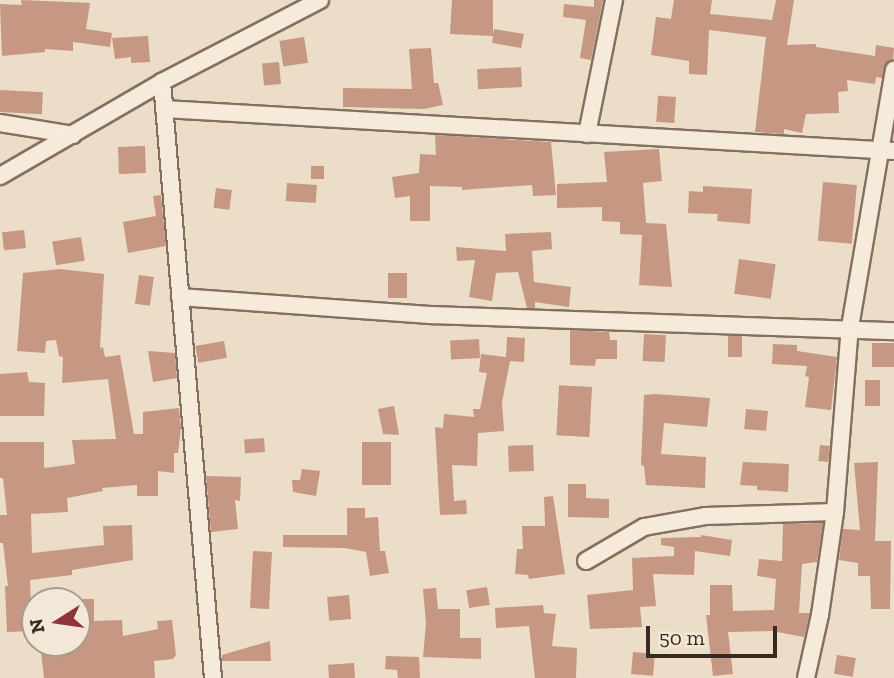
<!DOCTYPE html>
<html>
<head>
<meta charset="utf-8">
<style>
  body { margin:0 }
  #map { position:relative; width:894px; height:678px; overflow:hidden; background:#ebddc8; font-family:"Zilla Slab",serif }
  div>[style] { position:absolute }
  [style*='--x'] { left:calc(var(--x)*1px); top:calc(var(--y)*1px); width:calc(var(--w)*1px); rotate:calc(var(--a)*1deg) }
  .building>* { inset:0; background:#c69782; transform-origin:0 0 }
  .roads { filter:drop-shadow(2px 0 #85705f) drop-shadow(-2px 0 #85705f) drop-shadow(0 2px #85705f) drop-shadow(0 -2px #85705f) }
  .minor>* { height:16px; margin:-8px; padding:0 8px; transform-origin:8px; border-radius:8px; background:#f6ebdb }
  span { translate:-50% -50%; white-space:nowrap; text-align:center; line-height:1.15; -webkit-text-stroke:5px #f3e8d7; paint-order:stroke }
  .north { position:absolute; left:21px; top:587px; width:70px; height:70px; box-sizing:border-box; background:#f3e8d7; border:2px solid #a89c8e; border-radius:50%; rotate:258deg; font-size:19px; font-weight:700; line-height:28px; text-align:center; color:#372a21 }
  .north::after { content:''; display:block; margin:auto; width:24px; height:32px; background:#8f343d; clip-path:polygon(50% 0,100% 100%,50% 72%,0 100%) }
  .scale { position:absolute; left:646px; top:626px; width:131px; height:32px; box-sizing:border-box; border:4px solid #372a21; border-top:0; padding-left:9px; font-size:21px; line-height:24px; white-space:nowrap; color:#372a21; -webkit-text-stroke:5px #f3e8d7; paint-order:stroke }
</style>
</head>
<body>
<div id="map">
  <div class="building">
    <i style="clip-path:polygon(21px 0,90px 3px,86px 29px,112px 33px,110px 47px,73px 42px,73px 51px,45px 49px,45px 52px,2px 56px,0 4px,22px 5px)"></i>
    <i style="clip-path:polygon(452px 0,493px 0,493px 35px,494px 29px,524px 34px,521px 48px,492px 43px,493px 36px,450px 34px)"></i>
    <i style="clip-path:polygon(594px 0,603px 0,591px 60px,580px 58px,586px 20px,563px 17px,564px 4px,594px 7px)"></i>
    <i style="clip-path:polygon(674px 0,712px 0,710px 14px,772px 20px,776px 0,794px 0,787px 45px,816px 44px,816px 47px,875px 56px,876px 45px,894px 48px,893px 60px,886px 64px,882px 78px,876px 77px,875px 84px,847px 80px,848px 91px,838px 92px,839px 113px,806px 114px,802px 133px,784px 129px,784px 134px,755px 132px,766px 37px,709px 30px,707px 75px,689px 74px,689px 61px,651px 55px,656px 17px,671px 19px)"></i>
    <i style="clip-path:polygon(148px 36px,150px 62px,131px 63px,131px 57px,115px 59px,112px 38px)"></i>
    <i style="left:304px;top:37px;width:26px;height:25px;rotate:81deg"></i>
    <i style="clip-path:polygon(431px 48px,434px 83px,438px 83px,443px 105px,424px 109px,343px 107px,343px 88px,412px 89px,409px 49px)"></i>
    <i style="left:279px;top:62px;width:22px;height:17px;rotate:85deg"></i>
    <i style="left:521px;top:67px;width:20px;height:44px;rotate:87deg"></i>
    <i style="left:0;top:90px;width:43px;height:22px;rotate:3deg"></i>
    <i style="left:676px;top:97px;width:26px;height:18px;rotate:94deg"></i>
    <i style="clip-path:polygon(435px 135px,551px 142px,556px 195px,533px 196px,532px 185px,462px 190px,462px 187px,430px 186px,430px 221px,410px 221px,410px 196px,395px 198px,392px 177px,419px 173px,420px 154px,436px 155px)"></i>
    <i style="left:145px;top:146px;width:27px;height:27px;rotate:88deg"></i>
    <i style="clip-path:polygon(659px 149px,662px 181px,643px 183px,646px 223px,666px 224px,672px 287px,639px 285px,642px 235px,620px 234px,620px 222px,602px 221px,602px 207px,557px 208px,557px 184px,607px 182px,604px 152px)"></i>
    <i style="left:311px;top:166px;width:13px;height:13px"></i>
    <i style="left:823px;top:182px;width:34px;height:59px;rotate:5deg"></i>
    <i style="left:287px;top:183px;width:30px;height:18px;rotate:4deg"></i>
    <i style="clip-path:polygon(703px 186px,752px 189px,750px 224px,717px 221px,718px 214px,688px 213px,689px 191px,703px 192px)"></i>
    <i style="left:216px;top:188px;width:16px;height:20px;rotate:7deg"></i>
    <i style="clip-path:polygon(161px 195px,166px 246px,128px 253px,123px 222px,156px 216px,153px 196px)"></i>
    <i style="left:24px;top:230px;width:18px;height:22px;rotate:84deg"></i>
    <i style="clip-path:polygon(551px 232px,552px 249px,532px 251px,534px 282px,571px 287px,569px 307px,535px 302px,535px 308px,527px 308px,518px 272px,496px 273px,492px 301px,469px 297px,475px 260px,457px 261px,456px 247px,506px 251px,505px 234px)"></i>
    <i style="left:81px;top:237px;width:24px;height:29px;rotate:81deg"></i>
    <i style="left:739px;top:259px;width:37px;height:35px;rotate:8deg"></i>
    <i style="clip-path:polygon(60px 269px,104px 274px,100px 348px,103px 347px,105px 357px,120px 355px,134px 434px,143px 434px,143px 412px,179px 408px,181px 428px,178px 453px,174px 453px,174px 473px,158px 471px,158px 496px,137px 496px,137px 485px,102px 488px,103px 491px,67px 498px,68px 512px,31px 514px,32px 553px,104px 545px,103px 526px,132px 525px,133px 560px,72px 570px,72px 575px,30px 580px,32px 631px,7px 632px,5px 586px,8px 586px,3px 543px,0 543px,0 515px,7px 515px,3px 478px,0 478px,0 442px,44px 442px,44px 468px,75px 464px,72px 440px,116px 439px,108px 379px,62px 383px,63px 357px,59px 356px,56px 340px,46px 341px,45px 353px,17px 351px,23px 273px)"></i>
    <i style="left:388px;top:273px;width:19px;height:25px"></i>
    <i style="left:139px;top:275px;width:15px;height:29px;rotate:8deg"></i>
    <i style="clip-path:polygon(570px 330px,609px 332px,610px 340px,617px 340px,617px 359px,596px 359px,595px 366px,570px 365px)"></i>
    <i style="left:644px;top:334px;width:22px;height:27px;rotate:3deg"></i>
    <i style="left:728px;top:336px;width:14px;height:21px"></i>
    <i style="clip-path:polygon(507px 337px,525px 338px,524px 362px,510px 361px,502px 402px,504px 431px,478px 433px,477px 466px,452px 465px,454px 501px,466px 500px,467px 514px,440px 515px,435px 427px,443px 428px,444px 414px,474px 417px,473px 409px,480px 409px,487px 373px,479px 372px,481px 354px,506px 357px)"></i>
    <i style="left:479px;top:339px;width:19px;height:29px;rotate:87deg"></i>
    <i style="left:224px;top:341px;width:17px;height:29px;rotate:80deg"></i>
    <i style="left:872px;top:343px;width:22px;height:24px"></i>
    <i style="clip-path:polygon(773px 344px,797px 345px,797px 351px,837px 357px,831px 410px,805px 407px,809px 377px,805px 376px,807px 366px,772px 364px)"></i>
    <i style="clip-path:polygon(148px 351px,175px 353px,177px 378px,153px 382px)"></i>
    <i style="clip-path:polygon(27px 372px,29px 382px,45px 383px,44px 416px,0 416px,0 374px)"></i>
    <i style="left:865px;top:380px;width:15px;height:26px"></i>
    <i style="left:592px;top:387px;width:50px;height:33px;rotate:93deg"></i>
    <i style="clip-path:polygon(655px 394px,710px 398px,707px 427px,664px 423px,661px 454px,706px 457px,705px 488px,646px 485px,644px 466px,641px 465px,644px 395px)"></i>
    <i style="clip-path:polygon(394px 406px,399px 435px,383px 434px,378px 409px)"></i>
    <i style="left:746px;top:409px;width:22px;height:20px;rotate:5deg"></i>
    <i style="left:264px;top:438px;width:14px;height:20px;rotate:86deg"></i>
    <i style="left:391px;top:442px;width:43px;height:29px;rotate:90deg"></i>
    <i style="left:533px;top:445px;width:26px;height:25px;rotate:88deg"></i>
    <i style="left:820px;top:445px;width:10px;height:16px;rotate:6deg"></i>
    <i style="clip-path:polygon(743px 462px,789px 464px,788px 492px,757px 490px,757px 486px,740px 485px)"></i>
    <i style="clip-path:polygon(878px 462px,875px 541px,891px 541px,890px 609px,871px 609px,870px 576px,858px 576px,858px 563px,839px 560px,843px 529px,860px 530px,854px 463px)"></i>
    <i style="clip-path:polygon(302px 469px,320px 471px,316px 496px,293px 492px,292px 480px,300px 480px)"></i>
    <i style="clip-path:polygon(206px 476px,241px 477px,240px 501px,235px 500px,238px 529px,211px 532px)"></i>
    <i style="clip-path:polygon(568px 484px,586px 484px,586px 498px,609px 499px,609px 518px,568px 517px)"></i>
    <i style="clip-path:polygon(553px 496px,565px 574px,529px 579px,528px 575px,515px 574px,517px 549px,523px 549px,522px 526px,545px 526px,544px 497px)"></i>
    <i style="clip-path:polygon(347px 508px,365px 508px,365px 518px,378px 517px,380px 551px,385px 551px,389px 573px,370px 576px,366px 552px,344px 548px,283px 547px,283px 535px,347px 535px)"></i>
    <i style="clip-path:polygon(823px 523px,817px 562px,802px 564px,799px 613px,810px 613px,804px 637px,772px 631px,728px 632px,733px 674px,713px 676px,706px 615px,710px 615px,710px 585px,732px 585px,733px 611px,774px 610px,776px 579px,757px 576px,759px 559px,782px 561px,783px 524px)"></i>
    <i style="clip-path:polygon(701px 535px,732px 540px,730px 556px,695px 551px,694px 575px,653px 574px,656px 606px,640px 607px,642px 627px,590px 629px,587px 595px,633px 590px,632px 558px,674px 556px,674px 547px,661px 545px,661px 538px,701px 537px)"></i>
    <i style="left:253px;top:551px;width:19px;height:57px;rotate:3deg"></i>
    <i style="left:487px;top:587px;width:18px;height:21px;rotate:81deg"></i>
    <i style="clip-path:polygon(436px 588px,438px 609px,460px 609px,460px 638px,481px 638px,481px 659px,423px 657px,426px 623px,423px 589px)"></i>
    <i style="left:349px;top:595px;width:24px;height:22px;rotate:85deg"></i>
    <i style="clip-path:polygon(77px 599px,94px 599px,94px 621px,122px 620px,123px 636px,158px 629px,157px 621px,172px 620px,176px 655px,173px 659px,154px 661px,155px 678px,44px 678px,40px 643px,77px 643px)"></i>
    <i style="clip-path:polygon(543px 605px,544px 613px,556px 614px,552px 646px,577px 648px,576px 678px,535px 678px,529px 626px,496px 628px,495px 608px)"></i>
    <i style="clip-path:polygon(270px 641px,271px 661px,222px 661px,222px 655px)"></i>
    <i style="left:633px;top:652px;width:22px;height:22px;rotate:5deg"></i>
    <i style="left:837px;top:655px;width:19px;height:19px;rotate:9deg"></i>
    <i style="clip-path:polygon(386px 656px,419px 657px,420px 678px,398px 678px,397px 670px,385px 669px)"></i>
    <i style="left:354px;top:663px;width:15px;height:26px;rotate:86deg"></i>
  </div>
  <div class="roads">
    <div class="minor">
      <i style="--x:162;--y:82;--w:598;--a:85.11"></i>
      <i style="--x:164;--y:109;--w:731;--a:3.29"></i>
      <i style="--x:0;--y:123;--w:74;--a:9.3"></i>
      <i style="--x:587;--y:134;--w:137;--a:-78.6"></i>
      <i style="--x:0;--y:176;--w:187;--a:-30.1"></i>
      <i style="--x:162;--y:82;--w:178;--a:-27.4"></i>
      <i style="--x:180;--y:297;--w:253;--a:4.1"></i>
      <i style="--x:432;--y:315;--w:462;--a:2"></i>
      <i style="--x:586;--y:561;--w:67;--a:-30.4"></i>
      <i style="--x:644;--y:527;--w:62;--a:-10.2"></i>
      <i style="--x:705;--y:516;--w:130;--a:-1.8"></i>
      <i style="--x:806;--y:678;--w:65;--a:-77.5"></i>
      <i style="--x:820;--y:615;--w:104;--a:-81.7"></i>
      <i style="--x:835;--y:512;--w:186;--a:-85.4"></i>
      <i style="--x:850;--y:327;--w:261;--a:-80.3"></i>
    </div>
  </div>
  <div class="north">N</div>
  <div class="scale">50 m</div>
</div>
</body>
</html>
